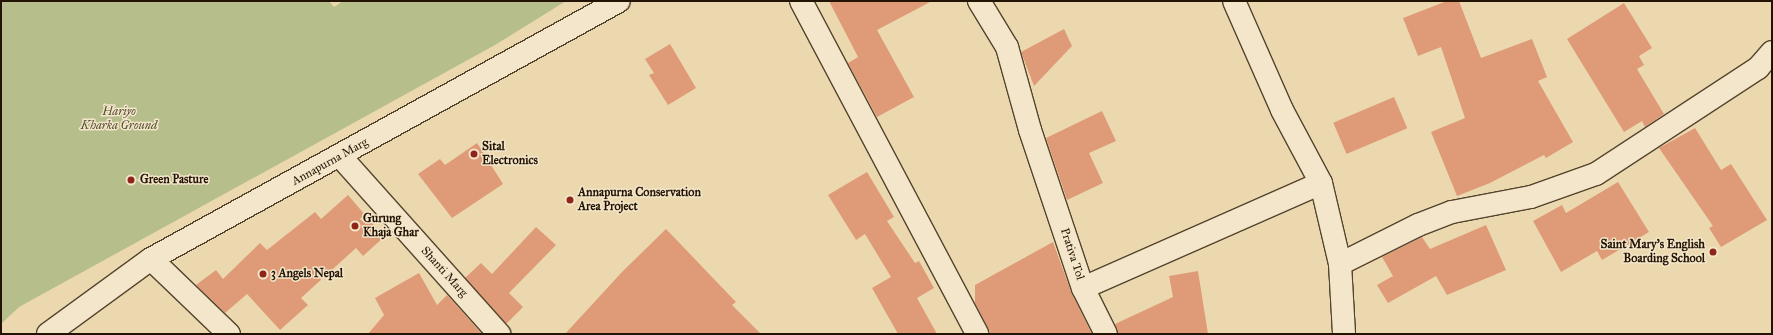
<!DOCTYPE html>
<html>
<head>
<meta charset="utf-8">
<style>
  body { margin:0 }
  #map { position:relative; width:1773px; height:335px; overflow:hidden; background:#ecd8ae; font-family:"IM FELL Great Primer",serif }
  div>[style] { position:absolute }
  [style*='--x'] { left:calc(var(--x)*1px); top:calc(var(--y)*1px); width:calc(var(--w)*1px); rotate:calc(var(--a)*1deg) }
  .green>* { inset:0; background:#b6bf8b }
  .building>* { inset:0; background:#df9b78; transform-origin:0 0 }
  .roads { filter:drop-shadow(1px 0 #54442e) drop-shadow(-1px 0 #54442e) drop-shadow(0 1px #54442e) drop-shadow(0 -1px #54442e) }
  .street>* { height:22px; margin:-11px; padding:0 11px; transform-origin:11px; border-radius:11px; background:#f3e6ca }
  .secondary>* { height:22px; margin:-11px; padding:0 11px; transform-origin:11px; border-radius:11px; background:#f3e6ca }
  .dots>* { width:11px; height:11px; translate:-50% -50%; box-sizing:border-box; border:2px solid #f3e6ca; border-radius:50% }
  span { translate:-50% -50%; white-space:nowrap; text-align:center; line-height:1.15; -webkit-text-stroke:3px #f3e6ca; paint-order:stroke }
  .park-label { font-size:12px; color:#564f33; font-style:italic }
  .poi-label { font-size:12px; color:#221303; font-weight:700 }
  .left { translate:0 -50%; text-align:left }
  .right { translate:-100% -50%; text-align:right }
  .street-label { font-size:12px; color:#221303 }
  .frame { position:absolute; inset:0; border:2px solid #221303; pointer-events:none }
</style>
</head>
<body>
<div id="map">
  <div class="green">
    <i style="clip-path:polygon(1px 1px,329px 1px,334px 7px,343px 1px,566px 1px,495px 45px,19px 307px,1px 324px)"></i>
  </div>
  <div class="building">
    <i style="clip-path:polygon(829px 1px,932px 1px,877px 30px,914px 97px,877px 117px,848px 63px,858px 57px)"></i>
    <i style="clip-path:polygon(1447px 1px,1459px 1px,1481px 58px,1532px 39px,1547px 77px,1538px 81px,1573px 142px,1546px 158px,1544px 155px,1490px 183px,1457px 196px,1431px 132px,1465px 118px,1441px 47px,1418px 56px,1403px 18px)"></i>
    <i style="clip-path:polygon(1624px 3px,1652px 48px,1639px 56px,1644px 65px,1637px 69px,1664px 114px,1645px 127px,1642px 121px,1624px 132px,1567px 39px)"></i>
    <i style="clip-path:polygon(1064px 29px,1072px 46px,1034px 86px,1021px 52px)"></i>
    <i style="clip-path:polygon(670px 44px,696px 88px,668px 105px,649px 75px,654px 73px,645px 59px)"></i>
    <i style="left:1394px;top:97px;width:34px;height:66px;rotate:67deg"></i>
    <i style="clip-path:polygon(1102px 111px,1116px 141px,1089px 153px,1103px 183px,1067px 200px,1046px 138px)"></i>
    <i style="clip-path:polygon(1695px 128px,1721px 170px,1731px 164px,1767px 220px,1721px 247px,1709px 228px,1713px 226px,1659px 148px)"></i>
    <i style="clip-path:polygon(477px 143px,503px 184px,452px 218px,418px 174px,440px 159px,445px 165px)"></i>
    <i style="clip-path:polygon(867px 172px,894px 217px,887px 221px,915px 263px,919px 261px,934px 288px,917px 298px,937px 334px,898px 334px,872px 288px,891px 277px,865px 234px,856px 240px,828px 195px)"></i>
    <i style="clip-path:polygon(1618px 182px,1649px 232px,1602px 260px,1597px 251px,1561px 272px,1533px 221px,1562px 205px,1566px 213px)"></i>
    <i style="clip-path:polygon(348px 195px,384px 237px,363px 256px,356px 248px,301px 298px,308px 305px,280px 330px,247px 294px,225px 313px,196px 285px,216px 270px,223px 279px,260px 243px,267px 250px,315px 212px,321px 219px)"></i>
    <i style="clip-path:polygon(1486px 225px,1506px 270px,1447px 295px,1436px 276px,1388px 303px,1377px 285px,1393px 276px,1382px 257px,1422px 237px,1430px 249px)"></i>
    <i style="clip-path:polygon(536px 227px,556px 245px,509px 293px,523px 307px,506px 324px,465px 278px,481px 263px,492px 274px)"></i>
    <i style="clip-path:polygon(666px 229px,736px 302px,732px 305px,761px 334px,565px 334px,622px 272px)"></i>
    <i style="clip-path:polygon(1053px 242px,1072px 294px,1092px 334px,991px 334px,975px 303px,975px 285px)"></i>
    <i style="clip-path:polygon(1198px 271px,1208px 334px,1118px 334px,1115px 324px,1173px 297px,1169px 276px)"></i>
    <i style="clip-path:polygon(419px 273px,437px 305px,447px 295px,482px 334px,368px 334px,384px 315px,375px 298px)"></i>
  </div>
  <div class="roads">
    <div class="street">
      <i style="--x:801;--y:1;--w:377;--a:62.1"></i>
      <i style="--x:979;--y:1;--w:54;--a:58.7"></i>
      <i style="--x:1007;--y:47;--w:86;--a:74.5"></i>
      <i style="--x:1030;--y:130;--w:167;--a:71.5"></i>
      <i style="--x:1083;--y:288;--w:260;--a:-23.8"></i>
      <i style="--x:1234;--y:1;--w:119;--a:66.2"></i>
      <i style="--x:1282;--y:110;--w:83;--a:61.9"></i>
      <i style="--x:1321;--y:183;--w:83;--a:76.8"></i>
      <i style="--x:1340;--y:264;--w:70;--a:86.7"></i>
      <i style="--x:340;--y:156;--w:239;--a:48.2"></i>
      <i style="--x:151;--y:259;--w:108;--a:43.9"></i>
      <i style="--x:1340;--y:264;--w:87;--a:-26.6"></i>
      <i style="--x:1418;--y:225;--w:36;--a:-21"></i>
      <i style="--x:1452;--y:212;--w:80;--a:-10.8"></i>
      <i style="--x:1531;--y:197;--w:69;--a:-19.5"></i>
      <i style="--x:1596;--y:174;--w:194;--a:-33.2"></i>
      <i style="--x:1758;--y:68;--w:21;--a:-49"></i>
      <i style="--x:1083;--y:288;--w:51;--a:63.4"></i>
    </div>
    <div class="secondary">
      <i style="--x:48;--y:334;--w:127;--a:-36.1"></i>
      <i style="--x:151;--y:259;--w:534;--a:-28.87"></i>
    </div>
  </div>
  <div class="dots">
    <i style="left:474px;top:154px;background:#8f2418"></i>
    <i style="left:131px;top:180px;background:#8f2418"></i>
    <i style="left:570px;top:200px;background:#8f2418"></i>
    <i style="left:355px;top:226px;background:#8f2418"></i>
    <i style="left:1713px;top:252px;background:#8f2418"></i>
    <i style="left:263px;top:274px;background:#8f2418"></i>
  </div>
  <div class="park-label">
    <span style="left:119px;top:119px">Hariyo<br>Kharka Ground</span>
  </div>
  <div class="poi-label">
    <span class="left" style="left:482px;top:154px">Sital<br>Electronics</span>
    <span class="left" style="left:140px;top:180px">Green Pasture</span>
    <span class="left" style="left:578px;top:200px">Annapurna Conservation<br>Area Project</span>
    <span class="left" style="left:363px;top:226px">Gurung<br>Khaja Ghar</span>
    <span class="right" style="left:1705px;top:252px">Saint Mary's English<br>Boarding School</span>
    <span class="left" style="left:271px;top:274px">3 Angels Nepal</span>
  </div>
  <div class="street-label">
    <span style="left:330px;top:162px;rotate:-29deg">Annapurna Marg</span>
    <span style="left:1072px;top:254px;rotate:72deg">Prativa Tol</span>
    <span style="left:444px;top:272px;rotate:48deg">Shanti Marg</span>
  </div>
  <div class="frame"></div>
</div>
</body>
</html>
